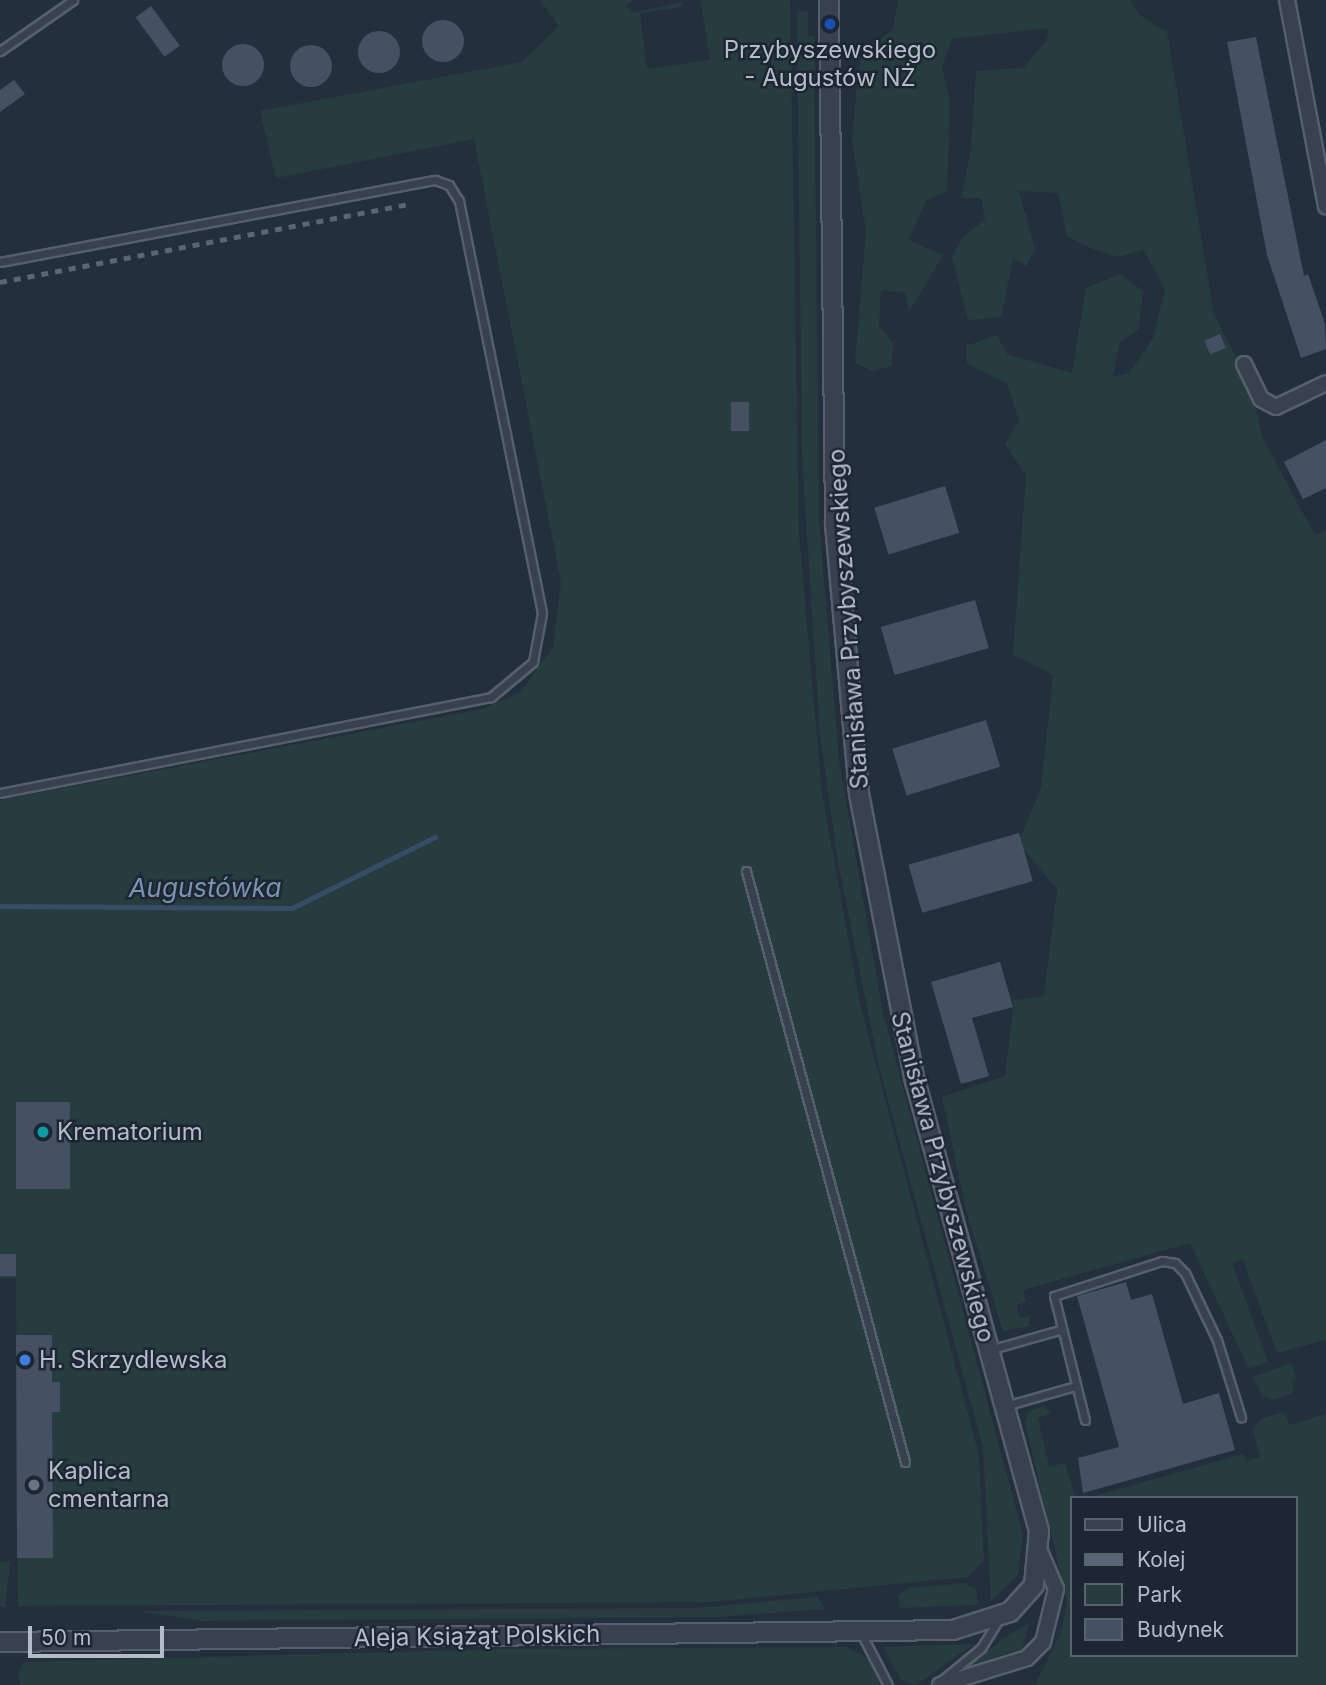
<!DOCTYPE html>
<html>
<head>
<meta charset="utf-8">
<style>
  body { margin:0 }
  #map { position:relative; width:1326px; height:1685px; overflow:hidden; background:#242f3e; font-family:Inter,sans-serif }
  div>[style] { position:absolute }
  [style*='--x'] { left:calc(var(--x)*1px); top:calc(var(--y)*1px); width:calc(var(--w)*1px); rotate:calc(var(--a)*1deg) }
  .green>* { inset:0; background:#263c3f; transform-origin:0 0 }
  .stream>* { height:5px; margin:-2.5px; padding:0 2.5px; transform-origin:2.5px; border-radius:2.5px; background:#394c67 }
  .building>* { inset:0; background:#455162; transform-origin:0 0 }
  .round { border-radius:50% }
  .roads { filter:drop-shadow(2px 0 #565f6c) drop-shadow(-2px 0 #565f6c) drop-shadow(0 2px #565f6c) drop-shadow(0 -2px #565f6c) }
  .service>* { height:7px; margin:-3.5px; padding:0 3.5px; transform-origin:3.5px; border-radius:3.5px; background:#38414e }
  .minor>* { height:14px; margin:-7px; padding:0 7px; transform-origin:7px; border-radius:7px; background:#38414e }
  .tertiary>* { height:18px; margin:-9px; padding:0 9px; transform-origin:9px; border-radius:9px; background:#38414e }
  .rail>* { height:5px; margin-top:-2.5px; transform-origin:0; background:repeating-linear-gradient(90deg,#5a6575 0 7px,transparent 0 14px) }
  .dots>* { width:19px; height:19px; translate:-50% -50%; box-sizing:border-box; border:4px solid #1d2633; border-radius:50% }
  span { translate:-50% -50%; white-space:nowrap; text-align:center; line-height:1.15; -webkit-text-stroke:5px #1d2633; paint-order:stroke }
  .poi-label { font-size:24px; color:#b4bcc9 }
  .left { translate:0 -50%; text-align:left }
  .street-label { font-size:24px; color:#b4bcc9 }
  .water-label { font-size:26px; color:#7c92b1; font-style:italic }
  .legend { position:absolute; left:1070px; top:1496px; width:228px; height:161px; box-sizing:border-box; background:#1d2633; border:2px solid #59626f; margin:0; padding:9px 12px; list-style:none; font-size:21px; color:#b4bcc9 }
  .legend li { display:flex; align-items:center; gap:14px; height:35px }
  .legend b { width:35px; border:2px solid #59626f }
  .scale { position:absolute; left:28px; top:1626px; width:136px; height:32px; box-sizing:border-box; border:4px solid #b4bcc9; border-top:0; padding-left:9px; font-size:21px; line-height:24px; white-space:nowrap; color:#b4bcc9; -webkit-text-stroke:5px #1d2633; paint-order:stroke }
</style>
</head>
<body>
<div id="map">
  <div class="green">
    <i style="clip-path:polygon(540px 0,634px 0,626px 5px,633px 13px,681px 2px,682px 7px,640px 13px,647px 69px,710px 60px,700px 0,790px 0,799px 534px,822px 793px,860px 1004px,979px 1456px,984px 1560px,968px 1577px,711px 1602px,18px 1606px,16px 1278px,0 1278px,0 800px,483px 709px,521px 692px,553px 647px,561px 582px,474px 139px,276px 178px,260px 111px,522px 62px,559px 26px)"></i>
    <i style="clip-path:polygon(898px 0,1130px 0,1141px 16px,1167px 32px,1214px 315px,1250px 383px,1262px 436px,1299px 507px,1316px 535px,1326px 530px,1326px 1340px,1277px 1353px,1243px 1260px,1232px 1263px,1268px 1362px,1249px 1369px,1190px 1243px,1023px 1290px,1026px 1302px,1016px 1305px,1020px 1318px,1030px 1316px,1029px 1326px,1003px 1331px,966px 1210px,942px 1097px,1005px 1076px,1014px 1000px,1044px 996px,1057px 889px,1018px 843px,1041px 788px,1053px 675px,1013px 654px,1026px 475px,1005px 444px,1019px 421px,1007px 383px,967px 364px,966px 346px,997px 335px,1007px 354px,1072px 373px,1086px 288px,1120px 274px,1143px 291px,1139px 329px,1120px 342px,1113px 377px,1129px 373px,1153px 339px,1165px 290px,1144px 250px,1117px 257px,1088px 247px,1067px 236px,1058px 193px,1019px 191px,1035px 250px,1026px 266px,1013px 258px,1001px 317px,968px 320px,952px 256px,963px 237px,985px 219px,981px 198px,961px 198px,971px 148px,976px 71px,1023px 68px,1046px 41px,1049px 28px,952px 39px,942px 66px,950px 102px,947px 191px,926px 201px,909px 240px,943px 255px,909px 312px,905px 293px,881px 290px,879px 325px,893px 343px,892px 366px,873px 371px,855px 363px,866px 231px,852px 141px,857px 85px,862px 50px,893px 30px)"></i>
    <i style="clip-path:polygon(808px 11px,808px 36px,814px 36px,819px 519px,839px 760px,883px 1013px,1023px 1535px,1018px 1575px,991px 1601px,983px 1447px,879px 1067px,838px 862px,820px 736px,802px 459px,797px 12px)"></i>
    <i style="clip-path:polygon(1291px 1363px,1297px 1380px,1292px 1381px,1293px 1393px,1274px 1400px,1262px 1396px,1253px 1377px)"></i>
    <i style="clip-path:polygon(1044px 1406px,1051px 1413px,1038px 1418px,1049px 1467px,1065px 1463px,1075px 1498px,1072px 1655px,1296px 1655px,1296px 1498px,1088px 1498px,1243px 1454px,1246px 1461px,1260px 1457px,1253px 1429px,1261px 1419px,1283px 1412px,1290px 1425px,1326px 1414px,1326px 1685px,1035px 1685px,1061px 1633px,1067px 1600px,1025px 1423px,1028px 1412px)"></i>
    <i style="left:0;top:1561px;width:10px;height:45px;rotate:6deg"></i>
    <i style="clip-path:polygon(964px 1583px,976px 1589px,978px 1605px,899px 1608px,899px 1595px,908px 1588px)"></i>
    <i style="clip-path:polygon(817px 1597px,825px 1609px,717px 1617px,203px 1621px,137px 1611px,696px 1608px)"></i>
    <i style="clip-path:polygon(1029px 1623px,1022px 1649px,971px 1665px,1002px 1639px)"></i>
    <i style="clip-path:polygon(974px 1644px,916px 1685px,901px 1680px,883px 1647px)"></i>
    <i style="clip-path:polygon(846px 1647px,869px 1659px,880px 1685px,20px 1685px,18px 1674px,23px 1662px,501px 1649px)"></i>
  </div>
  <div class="stream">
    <i style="--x:0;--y:906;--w:292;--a:0.4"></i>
    <i style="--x:292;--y:908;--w:160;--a:-26.4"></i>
  </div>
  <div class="building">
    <i style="left:151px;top:6px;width:49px;height:19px;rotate:54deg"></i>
    <i class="round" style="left:422px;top:20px;width:42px;height:42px"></i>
    <i class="round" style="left:358px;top:31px;width:42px;height:42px"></i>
    <i style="clip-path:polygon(1256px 37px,1304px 276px,1308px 274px,1325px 324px,1326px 349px,1301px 358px,1267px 255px,1227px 42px)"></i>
    <i class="round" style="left:222px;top:44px;width:42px;height:42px"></i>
    <i class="round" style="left:290px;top:45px;width:42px;height:42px"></i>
    <i style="clip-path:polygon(14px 80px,25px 94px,0 112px,0 90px)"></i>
    <i style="left:1220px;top:334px;width:15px;height:17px;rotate:67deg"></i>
    <i style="left:731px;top:402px;width:18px;height:29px"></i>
    <i style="clip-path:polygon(1326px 440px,1326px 488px,1303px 499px,1284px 462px)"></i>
    <i style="left:945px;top:486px;width:49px;height:74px;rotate:73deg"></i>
    <i style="left:975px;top:600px;width:50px;height:98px;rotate:74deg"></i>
    <i style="left:986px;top:720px;width:49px;height:98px;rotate:73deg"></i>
    <i style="left:1019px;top:833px;width:50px;height:115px;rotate:74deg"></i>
    <i style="clip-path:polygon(1000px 962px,1013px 1007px,972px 1018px,989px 1076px,961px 1084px,931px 982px)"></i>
    <i style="left:16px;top:1102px;width:54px;height:87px"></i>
    <i style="left:0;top:1254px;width:16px;height:22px"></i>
    <i style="clip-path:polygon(1126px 1282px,1131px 1300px,1152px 1294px,1183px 1404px,1219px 1393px,1235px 1450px,1083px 1493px,1078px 1458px,1119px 1447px,1077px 1296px)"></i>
    <i style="clip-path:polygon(16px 1335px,52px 1335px,52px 1382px,60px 1382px,60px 1412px,52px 1412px,53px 1558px,17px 1558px)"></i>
  </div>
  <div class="roads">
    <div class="service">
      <i style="--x:0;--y:51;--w:89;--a:-34.9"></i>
      <i style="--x:0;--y:262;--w:443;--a:-10.7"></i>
      <i style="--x:435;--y:180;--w:15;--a:20"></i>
      <i style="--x:449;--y:185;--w:19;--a:58"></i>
      <i style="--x:459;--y:201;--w:420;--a:78.6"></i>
      <i style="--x:542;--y:613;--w:50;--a:100.4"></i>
      <i style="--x:533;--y:662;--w:55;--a:140.2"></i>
      <i style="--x:491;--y:697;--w:500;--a:168.94"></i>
      <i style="--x:746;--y:871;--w:612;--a:74.94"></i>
      <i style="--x:989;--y:1350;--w:73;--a:-15.9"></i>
      <i style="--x:1005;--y:1406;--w:73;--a:-15.9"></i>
      <i style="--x:1085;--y:1420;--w:128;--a:-104"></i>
      <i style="--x:1054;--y:1296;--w:114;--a:-18"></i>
      <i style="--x:1162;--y:1261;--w:13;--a:9"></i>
      <i style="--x:1175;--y:1263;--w:14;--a:45"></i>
      <i style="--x:1185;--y:1273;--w:74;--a:64.5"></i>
      <i style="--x:1217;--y:1340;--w:81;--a:72.7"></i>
      <i style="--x:861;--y:1633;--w:59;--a:62.6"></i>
      <i style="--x:942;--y:1680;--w:50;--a:-39.4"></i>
      <i style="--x:981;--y:1648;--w:36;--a:-58"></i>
    </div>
    <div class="minor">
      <i style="--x:1287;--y:0;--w:210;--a:79.3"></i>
      <i style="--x:1244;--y:364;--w:39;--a:64"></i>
      <i style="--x:1261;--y:399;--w:17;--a:28"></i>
      <i style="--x:1276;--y:407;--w:55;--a:-25.6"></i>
      <i style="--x:940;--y:1685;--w:91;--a:-17.2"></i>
      <i style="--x:1027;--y:1658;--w:23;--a:-45"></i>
      <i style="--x:1043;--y:1642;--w:55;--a:-76.2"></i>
      <i style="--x:1056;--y:1589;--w:39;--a:-113"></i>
    </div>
    <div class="tertiary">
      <i style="--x:0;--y:1642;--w:953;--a:-0.72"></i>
      <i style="--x:953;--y:1630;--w:60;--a:-17.5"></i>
      <i style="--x:1010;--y:1612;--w:36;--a:-48"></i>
      <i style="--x:1034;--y:1585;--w:54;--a:-84.7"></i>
      <i style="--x:1039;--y:1531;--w:466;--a:-105.4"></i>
      <i style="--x:915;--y:1082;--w:294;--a:-101"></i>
      <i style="--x:859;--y:793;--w:271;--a:-95.1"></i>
      <i style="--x:835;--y:523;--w:523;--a:-90.66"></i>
    </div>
  </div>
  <div class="rail">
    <i style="--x:0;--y:282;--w:417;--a:-10.8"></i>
  </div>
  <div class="dots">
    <i style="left:830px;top:24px;background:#1a4fb4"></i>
    <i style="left:43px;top:1132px;background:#0f9aa8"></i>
    <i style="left:25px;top:1360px;background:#3f7fe0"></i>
    <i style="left:34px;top:1485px;background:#6b7280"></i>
  </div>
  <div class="poi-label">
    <span style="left:830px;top:64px">Przybyszewskiego<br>- Augustów NŻ</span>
    <span class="left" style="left:57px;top:1132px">Krematorium</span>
    <span class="left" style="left:39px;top:1360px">H. Skrzydlewska</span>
    <span class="left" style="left:48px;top:1485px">Kaplica<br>cmentarna</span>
  </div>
  <div class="street-label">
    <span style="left:848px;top:619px;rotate:-94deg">Stanisława Przybyszewskiego</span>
    <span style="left:943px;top:1177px;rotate:75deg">Stanisława Przybyszewskiego</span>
    <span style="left:477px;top:1636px;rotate:-1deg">Aleja Książąt Polskich</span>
  </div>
  <div class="water-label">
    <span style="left:205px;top:888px">Augustówka</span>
  </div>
  <ul class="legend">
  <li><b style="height:9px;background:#38414e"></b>Ulica</li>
  <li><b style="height:9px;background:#5a6575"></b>Kolej</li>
  <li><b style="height:19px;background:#263c3f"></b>Park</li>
  <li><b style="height:19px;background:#455162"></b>Budynek</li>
  </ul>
  <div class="scale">50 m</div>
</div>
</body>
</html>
